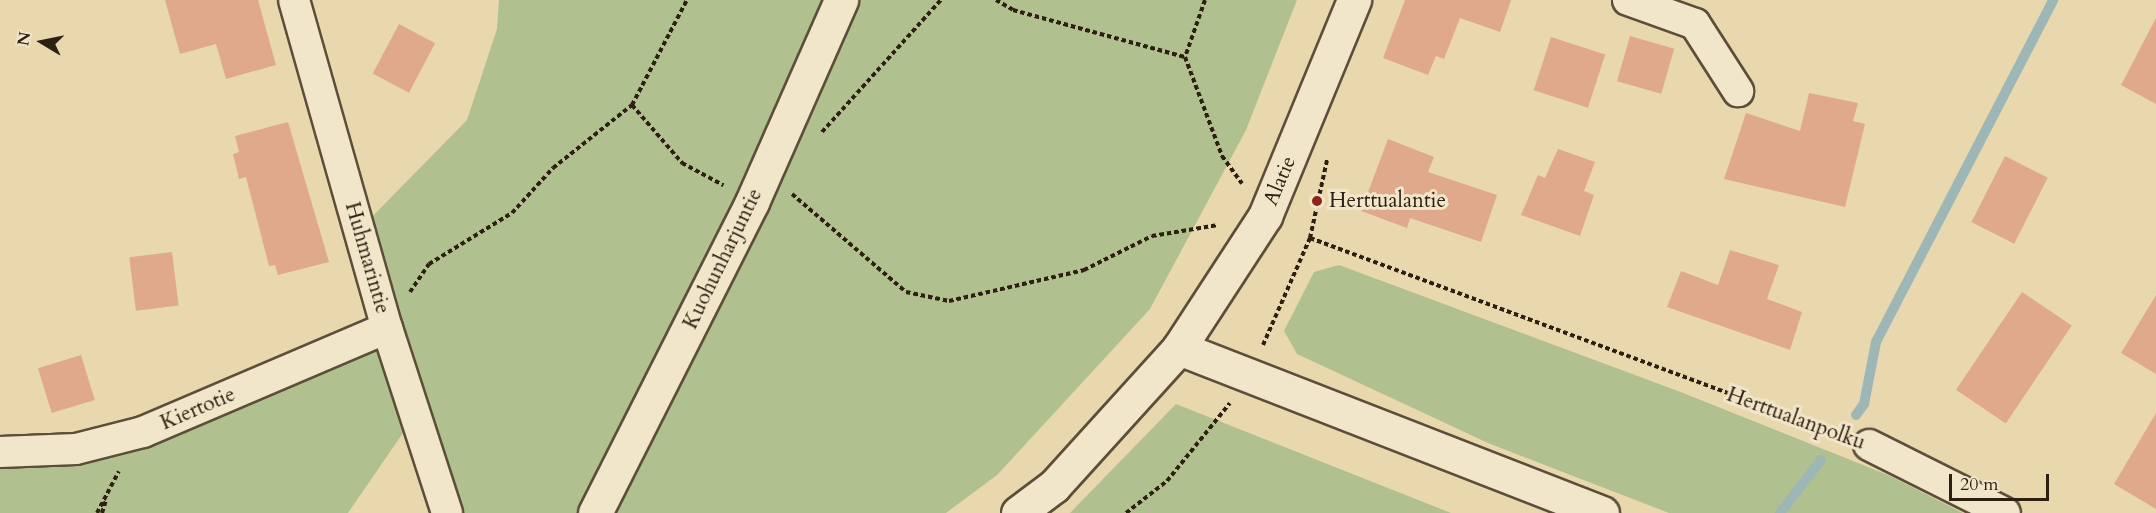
<!DOCTYPE html>
<html>
<head>
<meta charset="utf-8">
<style>
  body { margin:0 }
  #map { position:relative; width:2156px; height:513px; overflow:hidden; background:#e9d8ae; font-family:Cardo,serif }
  div>[style] { position:absolute }
  [style*='--x'] { left:calc(var(--x)*1px); top:calc(var(--y)*1px); width:calc(var(--w)*1px); rotate:calc(var(--a)*1deg) }
  .green>* { inset:0; background:#b1c08f }
  .stream>* { height:10px; margin:-5px; padding:0 5px; transform-origin:5px; border-radius:5px; background:#9cb7b5 }
  .building>* { inset:0; background:#e0a98c; transform-origin:0 0 }
  .path>* { height:4px; margin-top:-2px; transform-origin:0; background:repeating-linear-gradient(90deg,#2d2012 0 4.5px,transparent 0 7.5px) }
  .roads { filter:drop-shadow(2px 0 #5c4e39) drop-shadow(-2px 0 #5c4e39) drop-shadow(0 2px #5c4e39) drop-shadow(0 -2px #5c4e39) }
  .minor>* { height:30px; margin:-15px; padding:0 15px; transform-origin:15px; border-radius:15px; background:#f1e6ca }
  .tertiary>* { height:33px; margin:-16.5px; padding:0 16.5px; transform-origin:16.5px; border-radius:16.5px; background:#f1e6ca }
  .secondary>* { height:33px; margin:-16.5px; padding:0 16.5px; transform-origin:16.5px; border-radius:16.5px; background:#f1e6ca }
  .dots>* { width:16px; height:16px; translate:-50% -50%; box-sizing:border-box; border:3px solid #f1e6ca; border-radius:50% }
  span { translate:-50% -50%; white-space:nowrap; text-align:center; line-height:1.15; -webkit-text-stroke:6px #f1e6ca; paint-order:stroke }
  .street-label { font-size:21px; color:#2d2012 }
  .poi-label { font-size:21px; color:#2d2012 }
  .left { translate:0 -50%; text-align:left }
  .north { position:absolute; left:12px; top:12px; width:60px; height:60px; -webkit-text-stroke:4px #f1e6ca; paint-order:stroke; rotate:280deg; font-size:16px; font-weight:700; line-height:24px; text-align:center; color:#2d2012 }
  .north::after { content:''; display:block; margin:auto; width:21px; height:27px; background:#2d2012; clip-path:polygon(50% 0,100% 100%,50% 72%,0 100%) }
  .scale { position:absolute; left:1949px; top:474px; width:100px; height:27px; box-sizing:border-box; border:3px solid #2d2012; border-top:0; padding-left:8px; font-size:18px; line-height:21px; white-space:nowrap; color:#2d2012; -webkit-text-stroke:4px #f1e6ca; paint-order:stroke }
</style>
</head>
<body>
<div id="map">
  <div class="green">
    <i style="clip-path:polygon(499px 0,1297px 0,1246px 130px,1150px 309px,997px 475px,946px 513px,447px 513px,416px 414px,348px 513px,0 513px,0 452px,76px 449px,386px 328px,359px 230px,467px 120px,497px 29px)"></i>
    <i style="clip-path:polygon(1339px 265px,1678px 391px,1888px 475px,1963px 513px,1669px 513px,1488px 443px,1297px 354px,1284px 331px,1314px 272px)"></i>
    <i style="clip-path:polygon(1176px 404px,1451px 513px,1070px 513px)"></i>
  </div>
  <div class="stream">
    <i style="--x:1856;--y:415;--w:14;--a:-54"></i>
    <i style="--x:1864;--y:404;--w:63;--a:-79"></i>
    <i style="--x:1876;--y:342;--w:385;--a:-62.6"></i>
    <i style="--x:1780;--y:513;--w:67;--a:-52.3"></i>
  </div>
  <div class="building">
    <i style="clip-path:polygon(165px 0,258px 0,276px 65px,226px 79px,216px 44px,180px 54px)"></i>
    <i style="clip-path:polygon(1405px 0,1511px 0,1500px 32px,1460px 18px,1444px 59px,1436px 56px,1428px 75px,1383px 58px)"></i>
    <i style="clip-path:polygon(2156px 18px,2156px 104px,2121px 85px)"></i>
    <i style="left:399px;top:24px;width:41px;height:56px;rotate:28deg"></i>
    <i style="left:1630px;top:36px;width:46px;height:47px;rotate:16deg"></i>
    <i style="left:1551px;top:37px;width:57px;height:56px;rotate:18deg"></i>
    <i style="clip-path:polygon(1809px 93px,1858px 103px,1853px 121px,1865px 124px,1845px 207px,1724px 179px,1746px 113px,1800px 131px)"></i>
    <i style="clip-path:polygon(288px 122px,329px 262px,278px 275px,275px 265px,269px 266px,246px 177px,239px 179px,233px 154px,239px 152px,235px 136px)"></i>
    <i style="clip-path:polygon(1388px 139px,1434px 157px,1428px 172px,1497px 195px,1481px 242px,1410px 218px,1407px 228px,1361px 211px)"></i>
    <i style="clip-path:polygon(1558px 149px,1595px 162px,1584px 191px,1594px 195px,1580px 236px,1521px 215px,1538px 175px,1545px 178px)"></i>
    <i style="left:2005px;top:156px;width:48px;height:74px;rotate:27deg"></i>
    <i style="clip-path:polygon(1730px 250px,1779px 265px,1767px 299px,1802px 312px,1790px 350px,1667px 307px,1681px 271px,1718px 285px)"></i>
    <i style="left:172px;top:252px;width:54px;height:43px;rotate:83deg"></i>
    <i style="left:2022px;top:292px;width:60px;height:118px;rotate:34deg"></i>
    <i style="clip-path:polygon(2156px 295px,2156px 374px,2121px 353px)"></i>
    <i style="left:81px;top:355px;width:47px;height:45px;rotate:73deg"></i>
    <i style="clip-path:polygon(2156px 413px,2156px 509px,2114px 484px)"></i>
  </div>
  <div class="path">
    <i style="--x:996;--y:0;--w:20;--a:30"></i>
    <i style="--x:1013;--y:10;--w:178;--a:15.3"></i>
    <i style="--x:1205;--y:0;--w:60;--a:109.3"></i>
    <i style="--x:1185;--y:57;--w:106;--a:69.5"></i>
    <i style="--x:1222;--y:156;--w:34;--a:54"></i>
    <i style="--x:632;--y:105;--w:77;--a:49.2"></i>
    <i style="--x:682;--y:163;--w:47;--a:28.2"></i>
    <i style="--x:822;--y:132;--w:178;--a:-48"></i>
    <i style="--x:792;--y:194;--w:150;--a:40.7"></i>
    <i style="--x:906;--y:292;--w:44;--a:11.8"></i>
    <i style="--x:949;--y:301;--w:139;--a:-12.9"></i>
    <i style="--x:1084;--y:270;--w:76;--a:-26.6"></i>
    <i style="--x:1152;--y:236;--w:67;--a:-9.5"></i>
    <i style="--x:1310;--y:238;--w:566;--a:20.35"></i>
    <i style="--x:410;--y:292;--w:34;--a:-56"></i>
    <i style="--x:429;--y:264;--w:97;--a:-31.6"></i>
    <i style="--x:512;--y:213;--w:61;--a:-47.7"></i>
    <i style="--x:553;--y:168;--w:101;--a:-38.6"></i>
    <i style="--x:632;--y:105;--w:119;--a:-62.4"></i>
    <i style="--x:1263;--y:345;--w:117;--a:-66.3"></i>
    <i style="--x:1310;--y:238;--w:80;--a:-77.7"></i>
    <i style="--x:97;--y:513;--w:47;--a:-62.4"></i>
    <i style="--x:102;--y:513;--w:14;--a:-73"></i>
    <i style="--x:1126;--y:513;--w:52;--a:-38"></i>
    <i style="--x:1167;--y:481;--w:100;--a:-51.1"></i>
  </div>
  <div class="roads">
    <div class="minor">
      <i style="--x:294;--y:0;--w:341;--a:74.2"></i>
      <i style="--x:387;--y:328;--w:194;--a:72"></i>
      <i style="--x:1628;--y:0;--w:71;--a:19.7"></i>
      <i style="--x:1695;--y:24;--w:80;--a:57.3"></i>
      <i style="--x:1869;--y:445;--w:152;--a:26.6"></i>
      <i style="--x:0;--y:452;--w:76;--a:-2.3"></i>
      <i style="--x:76;--y:449;--w:69;--a:-14.2"></i>
      <i style="--x:143;--y:432;--w:265;--a:-23.1"></i>
    </div>
    <div class="tertiary">
      <i style="--x:1179;--y:348;--w:454;--a:21.3"></i>
      <i style="--x:1018;--y:513;--w:45;--a:-36.9"></i>
      <i style="--x:1054;--y:486;--w:186;--a:-47.8"></i>
      <i style="--x:1179;--y:348;--w:158;--a:-56.9"></i>
      <i style="--x:1265;--y:216;--w:234;--a:-67.6"></i>
    </div>
    <div class="secondary">
      <i style="--x:595;--y:513;--w:348;--a:-63.2"></i>
      <i style="--x:752;--y:202;--w:221;--a:-66.2"></i>
    </div>
  </div>
  <div class="dots">
    <i style="left:1317px;top:201px;background:#8f2418"></i>
  </div>
  <div class="street-label">
    <span style="left:1280px;top:181px;rotate:-67deg">Alatie</span>
    <span style="left:367px;top:258px;rotate:74deg">Huhmarintie</span>
    <span style="left:723px;top:259px;rotate:-64deg">Kuohunharjuntie</span>
    <span style="left:198px;top:409px;rotate:-23deg">Kiertotie</span>
    <span style="left:1796px;top:419px;rotate:20deg">Herttualanpolku</span>
  </div>
  <div class="poi-label">
    <span class="left" style="left:1329px;top:201px">Herttualantie</span>
  </div>
  <div class="north">N</div>
  <div class="scale">20 m</div>
</div>
</body>
</html>
